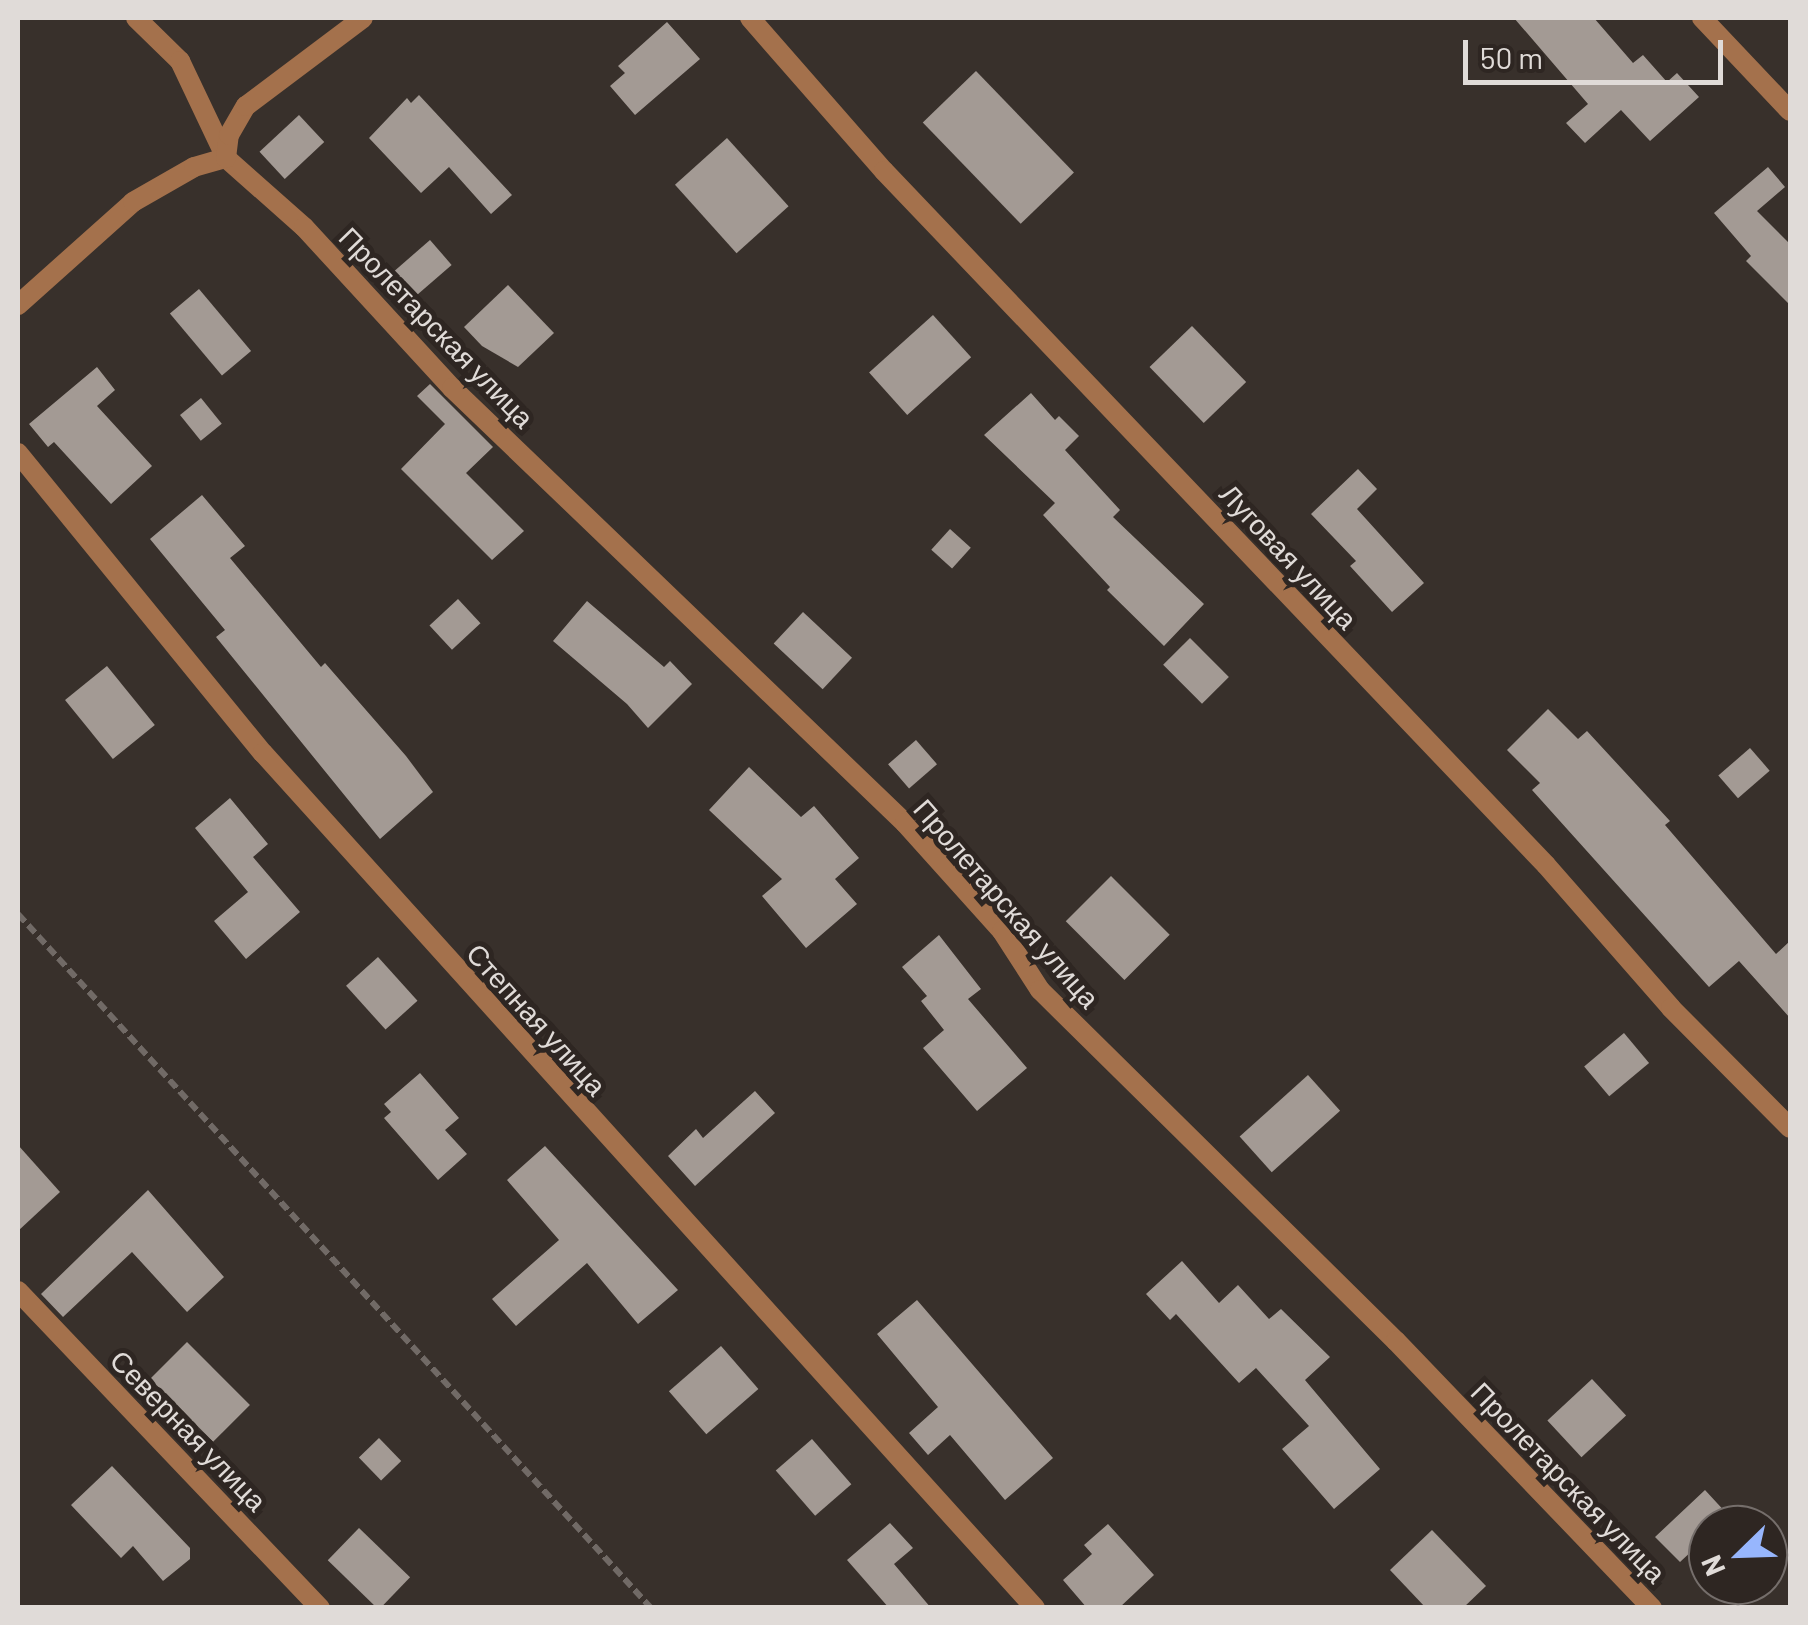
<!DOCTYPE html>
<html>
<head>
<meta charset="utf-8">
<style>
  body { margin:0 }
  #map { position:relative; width:1808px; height:1625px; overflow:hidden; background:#38302b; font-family:Barlow,sans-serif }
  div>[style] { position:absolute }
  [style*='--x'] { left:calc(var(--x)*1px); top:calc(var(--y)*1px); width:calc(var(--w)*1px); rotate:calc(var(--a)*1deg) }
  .building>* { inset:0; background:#a39a94; transform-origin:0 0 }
  .path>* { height:6px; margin-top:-3px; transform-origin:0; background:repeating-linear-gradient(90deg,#716a66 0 10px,transparent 0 15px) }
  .minor>* { height:20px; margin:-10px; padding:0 10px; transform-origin:10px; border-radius:10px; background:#a4714c }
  span { translate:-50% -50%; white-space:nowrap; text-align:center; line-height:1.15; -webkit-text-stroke:10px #2e2622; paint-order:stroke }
  .street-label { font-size:28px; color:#e0dbd8 }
  .frame { position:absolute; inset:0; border:20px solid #e0dbd8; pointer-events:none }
  .north { position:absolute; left:1688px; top:1505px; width:100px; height:100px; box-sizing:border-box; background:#2e2622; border:2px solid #756e6b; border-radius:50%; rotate:247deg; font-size:28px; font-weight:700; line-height:40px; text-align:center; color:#e0dbd8 }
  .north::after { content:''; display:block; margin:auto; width:35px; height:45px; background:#97b6fd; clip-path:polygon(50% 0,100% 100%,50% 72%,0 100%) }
  .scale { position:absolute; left:1463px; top:40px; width:260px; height:45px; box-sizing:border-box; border:5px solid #e0dbd8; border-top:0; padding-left:12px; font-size:30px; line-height:35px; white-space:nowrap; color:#e0dbd8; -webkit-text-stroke:8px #2e2622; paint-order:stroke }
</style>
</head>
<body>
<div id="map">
  <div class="building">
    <i style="clip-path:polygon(1514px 18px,1594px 18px,1633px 63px,1643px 55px,1667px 82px,1677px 73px,1699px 97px,1650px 141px,1621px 110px,1585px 143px,1566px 123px,1588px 104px)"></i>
    <i style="clip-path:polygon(667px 22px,700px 59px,635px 115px,610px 86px,625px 73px,618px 66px)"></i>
    <i style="left:976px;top:71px;width:141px;height:74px;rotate:46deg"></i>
    <i style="clip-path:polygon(419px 95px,512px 195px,491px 214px,449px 167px,421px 193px,369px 138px,407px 98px,411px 103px)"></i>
    <i style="left:299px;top:115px;width:37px;height:54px;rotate:47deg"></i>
    <i style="left:727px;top:138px;width:92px;height:70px;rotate:48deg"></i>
    <i style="clip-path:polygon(1768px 167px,1785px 187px,1757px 211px,1790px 244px,1790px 305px,1746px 261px,1751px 256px,1714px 213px)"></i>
    <i style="left:430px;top:240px;width:33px;height:54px;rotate:49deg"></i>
    <i style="clip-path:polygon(508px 285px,554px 333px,518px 367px,482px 346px,464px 327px)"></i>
    <i style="left:199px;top:289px;width:81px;height:38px;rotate:50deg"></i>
    <i style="left:933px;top:315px;width:57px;height:86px;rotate:48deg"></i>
    <i style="left:1192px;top:326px;width:78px;height:59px;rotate:46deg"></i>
    <i style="clip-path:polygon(97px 367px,115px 390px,97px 406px,152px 466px,111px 504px,54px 442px,48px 447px,29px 424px)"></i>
    <i style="clip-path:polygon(430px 384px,493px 447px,466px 473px,524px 531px,492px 560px,401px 469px,445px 424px,417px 396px)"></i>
    <i style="clip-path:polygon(1031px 393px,1055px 420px,1059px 416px,1079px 436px,1065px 450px,1120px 510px,1113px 517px,1204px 604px,1164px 646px,1107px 590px,1110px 587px,1043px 515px,1055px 503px,984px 435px)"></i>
    <i style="left:201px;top:398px;width:33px;height:27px;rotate:51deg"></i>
    <i style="clip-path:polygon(1358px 469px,1377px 489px,1357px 509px,1424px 583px,1392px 612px,1350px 566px,1356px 561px,1311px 514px)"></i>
    <i style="clip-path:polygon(202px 495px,245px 546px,230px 558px,321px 667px,325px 663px,406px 756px,433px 792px,380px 839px,216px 637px,225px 630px,150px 539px)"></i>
    <i style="left:950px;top:529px;width:28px;height:28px;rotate:42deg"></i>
    <i style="left:458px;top:599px;width:33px;height:39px;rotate:47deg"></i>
    <i style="clip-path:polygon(587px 601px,664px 667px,670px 661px,692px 684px,648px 728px,627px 704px,553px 641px)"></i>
    <i style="left:803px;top:612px;width:67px;height:43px;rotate:43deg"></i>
    <i style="left:1190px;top:638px;width:55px;height:38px;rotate:45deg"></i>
    <i style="left:107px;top:666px;width:76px;height:54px;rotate:51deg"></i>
    <i style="clip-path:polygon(1548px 709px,1578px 739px,1587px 731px,1670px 821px,1665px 825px,1776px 954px,1790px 941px,1790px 1018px,1739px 961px,1709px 987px,1532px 790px,1540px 783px,1507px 750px)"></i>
    <i style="left:916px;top:740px;width:32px;height:37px;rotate:49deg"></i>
    <i style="left:1750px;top:748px;width:30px;height:42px;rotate:49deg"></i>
    <i style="clip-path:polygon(749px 767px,801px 817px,814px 806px,859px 858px,835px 879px,857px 904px,806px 948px,762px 896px,782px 879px,709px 810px)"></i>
    <i style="clip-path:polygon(230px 798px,268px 844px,253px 857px,300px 912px,246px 959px,214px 921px,248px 892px,195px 828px)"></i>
    <i style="left:1111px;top:876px;width:83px;height:64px;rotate:45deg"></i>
    <i style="clip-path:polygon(939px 935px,981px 989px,968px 999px,1027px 1068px,977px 1111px,923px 1048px,944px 1030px,921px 1001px,927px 996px,902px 967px)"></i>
    <i style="left:378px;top:957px;width:59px;height:43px;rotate:48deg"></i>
    <i style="left:1624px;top:1033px;width:39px;height:52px;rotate:50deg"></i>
    <i style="clip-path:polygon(420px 1073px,459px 1118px,445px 1130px,467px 1154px,438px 1180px,384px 1118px,391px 1112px,384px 1104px)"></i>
    <i style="left:1308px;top:1075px;width:48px;height:92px;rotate:48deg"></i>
    <i style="clip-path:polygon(755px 1091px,775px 1113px,695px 1186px,668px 1156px,696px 1129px,703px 1138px)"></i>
    <i style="clip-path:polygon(18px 1145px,60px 1192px,18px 1231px)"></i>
    <i style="clip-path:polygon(545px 1146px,678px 1290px,638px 1324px,587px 1263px,516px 1326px,492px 1299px,559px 1240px,507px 1180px)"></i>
    <i style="clip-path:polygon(148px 1190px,224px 1277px,187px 1312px,132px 1252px,63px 1317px,41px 1294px)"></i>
    <i style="clip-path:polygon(1182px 1261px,1219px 1303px,1238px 1285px,1269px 1319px,1281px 1309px,1330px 1357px,1305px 1380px,1380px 1469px,1334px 1509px,1282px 1449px,1309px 1426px,1256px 1368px,1239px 1383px,1176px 1314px,1170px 1320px,1146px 1294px)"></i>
    <i style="clip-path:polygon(917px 1300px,1053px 1458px,1005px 1500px,950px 1435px,928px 1455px,909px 1433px,938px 1407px,877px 1334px)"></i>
    <i style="left:187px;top:1342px;width:89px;height:52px;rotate:45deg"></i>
    <i style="left:721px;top:1346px;width:57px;height:69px;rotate:49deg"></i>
    <i style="left:1592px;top:1379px;width:50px;height:61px;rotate:47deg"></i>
    <i style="left:379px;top:1438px;width:32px;height:28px;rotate:46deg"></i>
    <i style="left:812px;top:1439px;width:60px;height:48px;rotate:49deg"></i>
    <i style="clip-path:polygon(112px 1466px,190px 1548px,190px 1559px,163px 1581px,133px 1546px,121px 1558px,71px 1505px)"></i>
    <i style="clip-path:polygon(1705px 1490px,1729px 1516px,1720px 1525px,1708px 1525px,1708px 1536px,1680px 1562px,1655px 1537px)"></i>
    <i style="clip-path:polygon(890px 1523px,913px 1548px,894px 1564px,931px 1608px,889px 1608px,847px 1560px)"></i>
    <i style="clip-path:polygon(1108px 1524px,1154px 1575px,1119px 1608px,1087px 1608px,1063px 1580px,1092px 1554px,1084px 1545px)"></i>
    <i style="left:359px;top:1528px;width:71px;height:45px;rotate:44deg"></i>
    <i style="clip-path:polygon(1432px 1530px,1486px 1586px,1463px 1608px,1426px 1608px,1390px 1570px)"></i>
  </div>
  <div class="path">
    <i style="--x:18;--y:914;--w:939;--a:47.63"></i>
  </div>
  <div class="minor">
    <i style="--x:136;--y:18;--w:62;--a:44.3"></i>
    <i style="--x:180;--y:61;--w:107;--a:64.6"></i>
    <i style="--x:226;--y:158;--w:104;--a:41.5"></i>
    <i style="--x:304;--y:227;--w:219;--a:47.4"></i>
    <i style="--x:452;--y:388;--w:628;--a:43.84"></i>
    <i style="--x:905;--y:823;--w:145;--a:48.1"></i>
    <i style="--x:1002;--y:931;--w:70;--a:57.2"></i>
    <i style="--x:1040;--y:990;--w:500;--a:44.6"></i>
    <i style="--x:1396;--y:1341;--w:370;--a:46.2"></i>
    <i style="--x:750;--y:18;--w:203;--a:48.8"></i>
    <i style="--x:884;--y:171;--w:959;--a:46.35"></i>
    <i style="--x:1546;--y:865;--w:190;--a:48.8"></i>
    <i style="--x:1671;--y:1008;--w:169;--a:45.2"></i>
    <i style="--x:1702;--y:18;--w:128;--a:46.6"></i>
    <i style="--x:18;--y:305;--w:154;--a:-41.8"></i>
    <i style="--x:133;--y:202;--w:70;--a:-29.8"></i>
    <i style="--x:194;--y:167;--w:33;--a:-16"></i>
    <i style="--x:226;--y:158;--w:23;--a:-83"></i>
    <i style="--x:229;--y:135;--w:34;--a:-60"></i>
    <i style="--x:246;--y:106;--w:146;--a:-36.9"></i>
    <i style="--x:18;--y:453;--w:387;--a:50.8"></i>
    <i style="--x:263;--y:753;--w:1152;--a:47.92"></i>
    <i style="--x:18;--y:1291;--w:438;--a:46.4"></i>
  </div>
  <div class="street-label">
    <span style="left:437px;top:327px;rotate:46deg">Пролетарская улица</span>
    <span style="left:1289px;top:556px;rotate:47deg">Луговая улица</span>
    <span style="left:1007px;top:903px;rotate:49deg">Пролетарская улица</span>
    <span style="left:537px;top:1019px;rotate:48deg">Степная улица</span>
    <span style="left:189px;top:1430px;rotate:46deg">Северная улица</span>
    <span style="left:1569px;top:1482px;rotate:46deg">Пролетарская улица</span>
  </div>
  <div class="frame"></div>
  <div class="north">N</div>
  <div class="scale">50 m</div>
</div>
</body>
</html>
